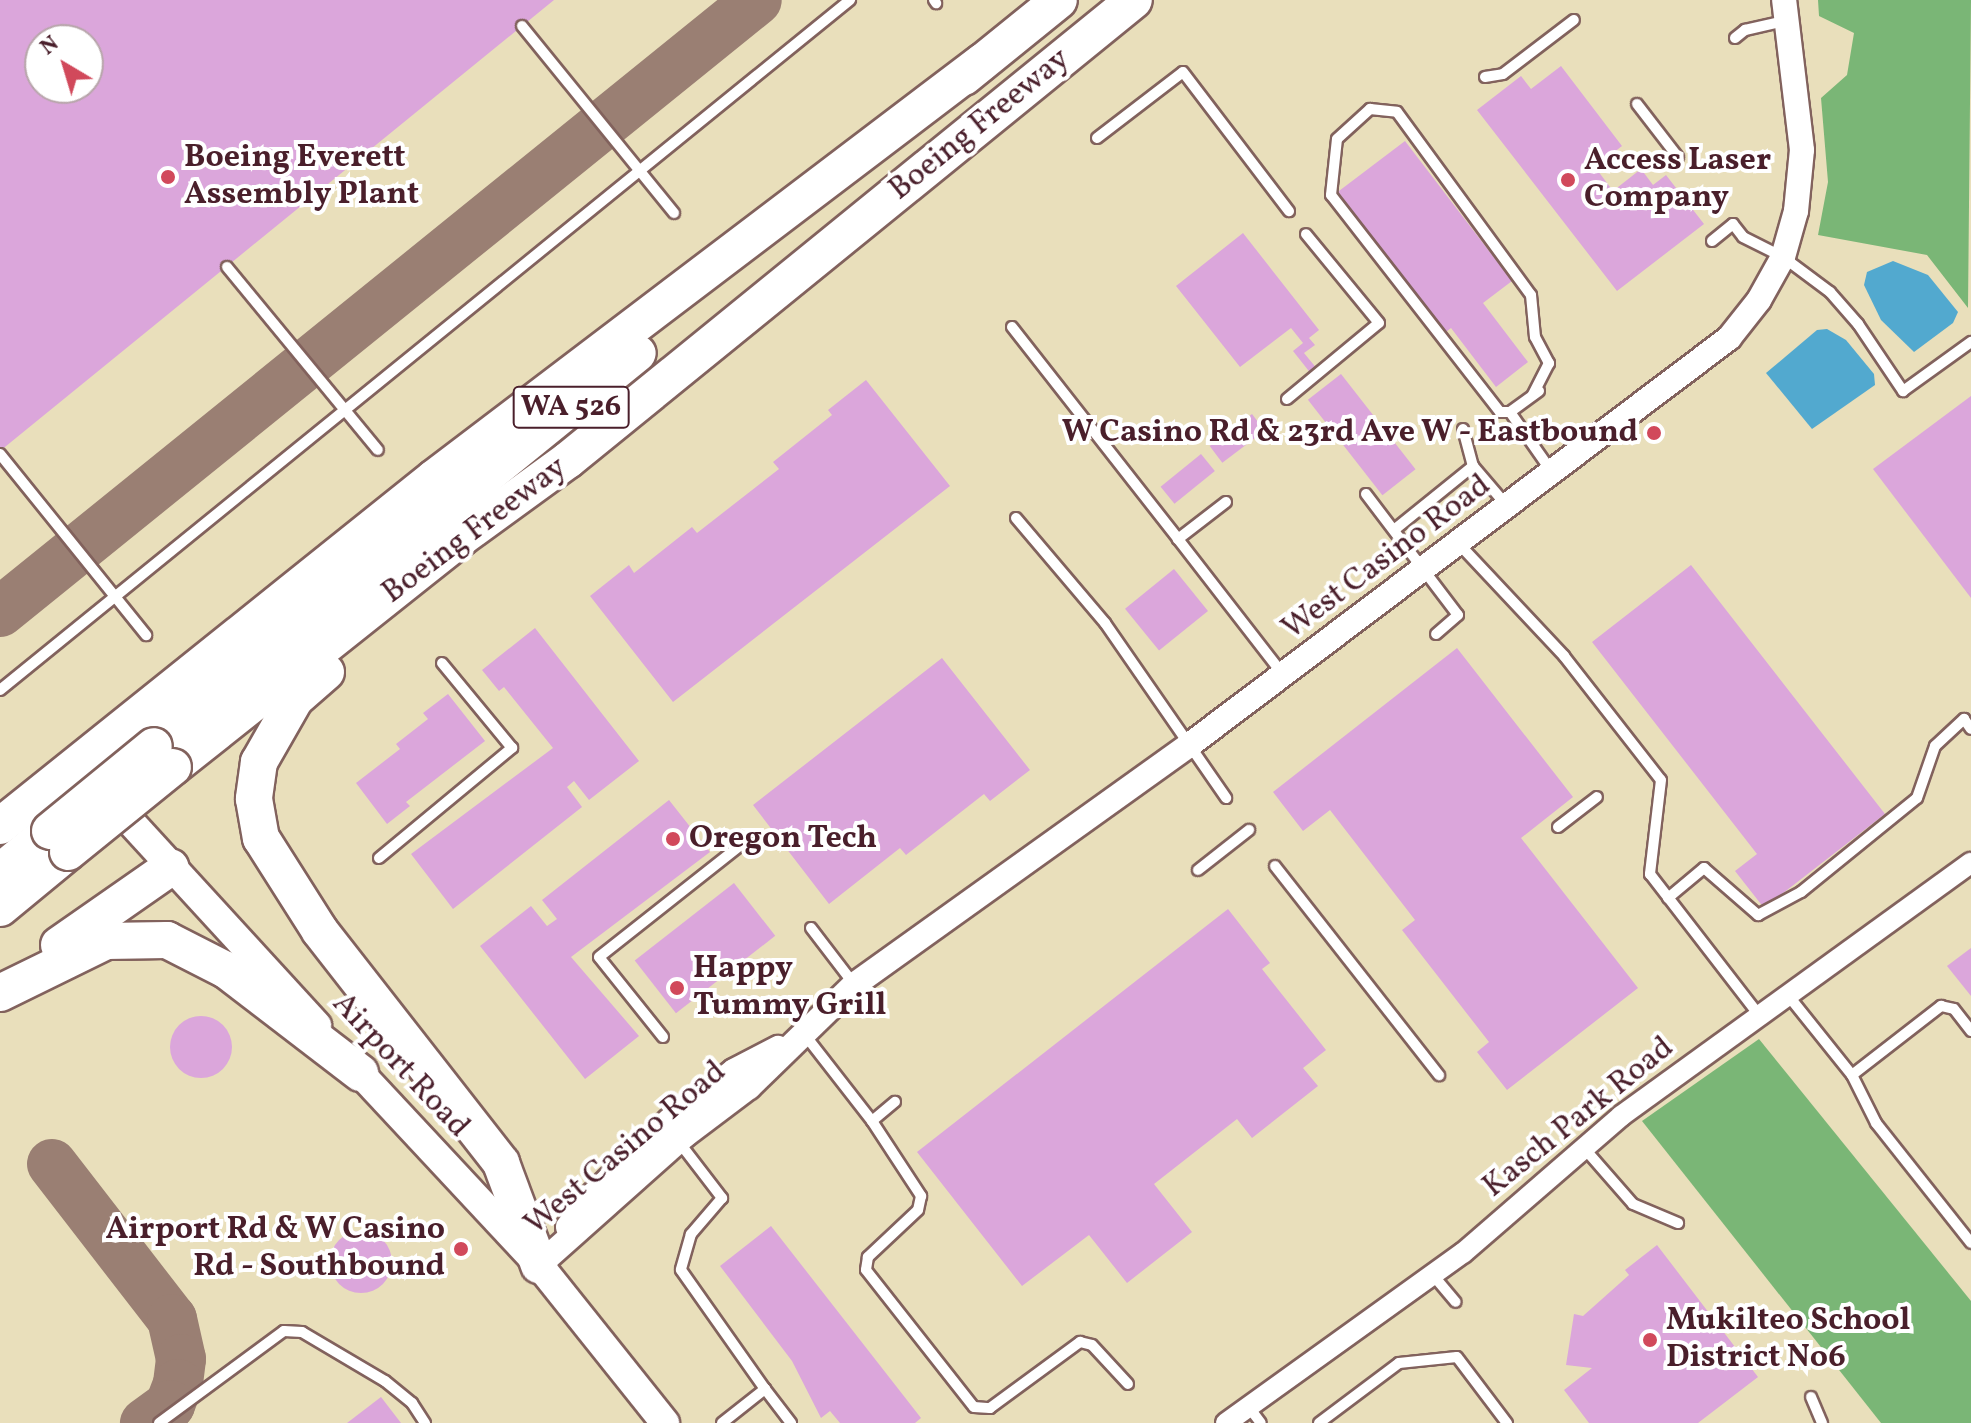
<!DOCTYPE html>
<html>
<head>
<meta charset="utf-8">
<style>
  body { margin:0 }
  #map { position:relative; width:1971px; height:1423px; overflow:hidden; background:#e9dfbb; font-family:Vollkorn,serif }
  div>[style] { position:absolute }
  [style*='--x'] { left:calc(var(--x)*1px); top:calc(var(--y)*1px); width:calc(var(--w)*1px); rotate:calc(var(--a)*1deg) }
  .forest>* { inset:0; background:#7ab676 }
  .water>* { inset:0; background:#52a9cf }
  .taxiway>* { height:50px; margin:-25px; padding:0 25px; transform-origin:25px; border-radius:25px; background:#9a7f73 }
  .building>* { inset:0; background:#dba6db; transform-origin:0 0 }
  .round { border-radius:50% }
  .roads { filter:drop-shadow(2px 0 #82625d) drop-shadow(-2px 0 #82625d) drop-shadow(0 2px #82625d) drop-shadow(0 -2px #82625d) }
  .service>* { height:10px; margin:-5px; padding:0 5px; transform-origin:5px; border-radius:5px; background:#fff }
  .minor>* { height:20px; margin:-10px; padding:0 10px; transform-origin:10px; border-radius:10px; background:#fff }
  .tertiary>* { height:24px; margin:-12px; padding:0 12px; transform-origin:12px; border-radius:12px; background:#fff }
  .secondary>* { height:28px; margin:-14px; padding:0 14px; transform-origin:14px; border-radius:14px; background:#fff }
  .motorway>* { height:36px; margin:-18px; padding:0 18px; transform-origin:18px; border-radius:18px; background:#fff }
  .bridges { filter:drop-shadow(2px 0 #82625d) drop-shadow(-2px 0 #82625d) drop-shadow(0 2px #82625d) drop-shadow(0 -2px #82625d) }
  .motorway-bridge>* { height:36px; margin:-18px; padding:0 18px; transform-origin:18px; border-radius:18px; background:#fff }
  .dots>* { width:22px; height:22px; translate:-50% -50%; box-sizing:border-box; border:4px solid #fff; border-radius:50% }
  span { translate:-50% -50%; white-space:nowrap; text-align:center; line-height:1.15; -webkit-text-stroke:8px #fff; paint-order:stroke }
  .shield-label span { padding:2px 6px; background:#fff; border:2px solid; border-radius:6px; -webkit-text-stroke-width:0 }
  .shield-label { font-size:30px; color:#4a1f2b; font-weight:700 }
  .street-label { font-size:32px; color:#4a1f2b }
  .poi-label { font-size:32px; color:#4a1f2b; font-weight:700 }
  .left { translate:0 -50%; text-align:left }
  .right { translate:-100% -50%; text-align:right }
  .north { position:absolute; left:24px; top:24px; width:80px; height:80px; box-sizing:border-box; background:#fff; border:2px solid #b7a5aa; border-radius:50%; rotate:322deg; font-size:22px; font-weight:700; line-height:32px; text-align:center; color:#4a1f2b }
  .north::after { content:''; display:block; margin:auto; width:28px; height:36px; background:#d1495b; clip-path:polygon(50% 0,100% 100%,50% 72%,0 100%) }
</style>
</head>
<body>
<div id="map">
  <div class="forest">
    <i style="clip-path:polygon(1818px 0,1971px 0,1968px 308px,1927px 255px,1818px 235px,1828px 182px,1821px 98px,1847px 75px,1854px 33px,1819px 16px)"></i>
    <i style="clip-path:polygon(1759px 1039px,1971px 1301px,1971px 1423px,1881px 1423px,1642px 1121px)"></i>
  </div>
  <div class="water">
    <i style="clip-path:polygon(1893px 261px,1928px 275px,1958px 312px,1953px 323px,1914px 352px,1881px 320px,1864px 285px,1867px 272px)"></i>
    <i style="clip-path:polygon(1827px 329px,1846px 340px,1874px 374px,1875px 385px,1812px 429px,1766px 373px,1817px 330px)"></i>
  </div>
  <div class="taxiway">
    <i style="--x:0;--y:612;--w:973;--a:-38.95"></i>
    <i style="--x:52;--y:1164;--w:196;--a:52.3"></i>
    <i style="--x:172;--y:1319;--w:41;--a:77.3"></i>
    <i style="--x:181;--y:1359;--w:25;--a:97"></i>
    <i style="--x:178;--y:1384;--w:22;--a:111"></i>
    <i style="--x:170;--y:1405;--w:31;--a:144"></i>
  </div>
  <div class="building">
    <i style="clip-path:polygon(evenodd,0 0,554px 0,0 451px,0 0,40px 40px,88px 40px,88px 88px,40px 88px,40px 40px)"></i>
    <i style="clip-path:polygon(1561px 66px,1622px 146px,1595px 167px,1613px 191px,1641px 169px,1653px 185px,1666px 175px,1704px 224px,1617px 291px,1477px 110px,1521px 76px,1531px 89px)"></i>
    <i style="clip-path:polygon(1405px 141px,1512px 281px,1483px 303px,1528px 362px,1496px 387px,1451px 328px,1442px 335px,1335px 194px)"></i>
    <i style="clip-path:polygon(1243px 233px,1319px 330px,1309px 338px,1315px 345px,1304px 353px,1318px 370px,1312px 375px,1293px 351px,1303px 343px,1291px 328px,1240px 367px,1176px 286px)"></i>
    <i style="left:1341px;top:374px;width:121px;height:42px;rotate:52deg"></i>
    <i style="clip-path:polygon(866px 380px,950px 486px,673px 702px,590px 596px,629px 565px,634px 573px,692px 527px,697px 533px,779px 469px,773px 462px,832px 415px,828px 410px)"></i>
    <i style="clip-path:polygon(1971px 396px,1971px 598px,1873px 469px)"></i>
    <i style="left:1252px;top:414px;width:21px;height:53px;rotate:53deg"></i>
    <i style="left:1201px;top:454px;width:22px;height:52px;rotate:51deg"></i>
    <i style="clip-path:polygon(1691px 565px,1885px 814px,1764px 908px,1735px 871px,1757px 854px,1592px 642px)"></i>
    <i style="left:1174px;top:569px;width:54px;height:63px;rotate:51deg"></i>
    <i style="clip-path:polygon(535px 628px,639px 761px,589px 800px,574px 781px,567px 787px,582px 807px,453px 909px,411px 854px,553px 748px,504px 687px,499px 691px,482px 670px)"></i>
    <i style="clip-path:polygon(1457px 648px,1573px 797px,1521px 838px,1638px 988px,1507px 1090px,1477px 1052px,1489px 1042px,1402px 930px,1415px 920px,1330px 810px,1303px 831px,1273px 792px)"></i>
    <i style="clip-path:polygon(942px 658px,1030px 770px,990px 801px,984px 794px,906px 855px,900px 848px,829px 904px,753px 805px)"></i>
    <i style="clip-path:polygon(448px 694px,485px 741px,406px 802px,410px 806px,387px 824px,356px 783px,400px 749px,396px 744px,428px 719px,423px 713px)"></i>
    <i style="clip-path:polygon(669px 800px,710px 852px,571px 957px,639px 1036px,585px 1079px,480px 946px,531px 906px,547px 926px,557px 919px,542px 900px)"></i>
    <i style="left:734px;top:883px;width:67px;height:126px;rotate:52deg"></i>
    <i style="clip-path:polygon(1228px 909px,1270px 963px,1262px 969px,1326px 1050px,1303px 1068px,1318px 1086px,1252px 1138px,1237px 1119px,1154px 1184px,1192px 1232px,1127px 1283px,1089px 1235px,1022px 1286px,917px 1152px)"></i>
    <i style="clip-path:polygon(1971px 948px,1971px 996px,1947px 966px)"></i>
    <i class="round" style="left:170px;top:1016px;width:62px;height:62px"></i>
    <i style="clip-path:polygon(771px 1226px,921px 1418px,915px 1423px,840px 1423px,830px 1411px,821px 1418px,792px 1361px,720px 1266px)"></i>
    <i class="round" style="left:330px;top:1231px;width:62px;height:62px"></i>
    <i style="clip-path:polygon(1657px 1245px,1758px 1377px,1698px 1423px,1589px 1423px,1564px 1390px,1592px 1368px,1566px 1365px,1574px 1314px,1583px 1316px,1629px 1275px,1625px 1270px)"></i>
    <i style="clip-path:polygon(381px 1397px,401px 1423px,347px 1423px)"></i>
  </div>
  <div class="roads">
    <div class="service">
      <i style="--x:934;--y:0;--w:4;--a:56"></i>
      <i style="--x:522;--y:26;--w:241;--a:50.9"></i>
      <i style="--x:1735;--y:38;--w:13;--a:-39"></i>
      <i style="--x:1745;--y:30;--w:41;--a:-12.7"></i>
      <i style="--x:1485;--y:77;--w:18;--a:-9"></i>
      <i style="--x:1503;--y:74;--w:89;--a:-37.3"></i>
      <i style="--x:1637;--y:104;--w:67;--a:52.3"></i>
      <i style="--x:1097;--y:138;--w:108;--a:-37.5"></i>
      <i style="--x:1183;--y:72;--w:175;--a:52.7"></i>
      <i style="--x:1712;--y:241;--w:27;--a:-39"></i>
      <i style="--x:1733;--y:224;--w:16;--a:52"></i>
      <i style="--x:1743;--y:237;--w:45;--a:26.6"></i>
      <i style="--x:1783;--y:257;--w:59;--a:36.7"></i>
      <i style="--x:1830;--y:292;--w:43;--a:48.8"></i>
      <i style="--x:1858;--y:324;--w:81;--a:56.1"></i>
      <i style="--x:1903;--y:391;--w:84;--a:-35.8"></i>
      <i style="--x:227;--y:267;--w:237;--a:50.5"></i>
      <i style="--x:1012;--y:327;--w:269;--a:51.9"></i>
      <i style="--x:1539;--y:391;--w:36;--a:144"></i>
      <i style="--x:1510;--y:412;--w:73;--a:55"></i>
      <i style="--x:1287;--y:399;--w:119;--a:-39.6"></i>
      <i style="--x:1379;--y:323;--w:115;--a:-129.4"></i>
      <i style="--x:1510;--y:412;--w:10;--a:180"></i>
      <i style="--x:1500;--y:412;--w:275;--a:-127.9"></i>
      <i style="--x:1331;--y:195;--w:56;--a:-83.9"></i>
      <i style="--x:1337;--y:139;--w:45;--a:-42.3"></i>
      <i style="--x:1370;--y:109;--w:27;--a:6"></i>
      <i style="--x:1397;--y:112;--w:227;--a:53.8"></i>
      <i style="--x:1531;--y:295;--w:42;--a:84.6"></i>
      <i style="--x:1535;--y:337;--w:30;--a:62"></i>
      <i style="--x:1549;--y:363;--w:36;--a:117"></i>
      <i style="--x:1463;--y:429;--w:38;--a:75"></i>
      <i style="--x:1473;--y:466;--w:52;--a:49.6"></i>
      <i style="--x:0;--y:454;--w:233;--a:51.1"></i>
      <i style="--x:1366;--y:494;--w:152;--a:52.8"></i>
      <i style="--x:1458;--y:615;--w:29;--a:139"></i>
      <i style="--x:1226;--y:502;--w:61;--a:142.4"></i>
      <i style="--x:1178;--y:539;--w:170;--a:52.2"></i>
      <i style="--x:1016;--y:518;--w:138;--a:49.7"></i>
      <i style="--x:1105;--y:623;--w:213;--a:55.3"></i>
      <i style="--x:1394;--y:530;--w:102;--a:-39"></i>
      <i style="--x:1459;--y:544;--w:154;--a:46.8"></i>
      <i style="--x:1564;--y:656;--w:157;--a:52"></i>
      <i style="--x:1661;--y:780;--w:95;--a:96.7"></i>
      <i style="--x:1650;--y:874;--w:178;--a:52.3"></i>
      <i style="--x:0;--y:690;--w:1095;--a:-39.07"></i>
      <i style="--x:1558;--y:827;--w:49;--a:-37.6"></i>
      <i style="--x:379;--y:858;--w:173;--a:-39.6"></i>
      <i style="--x:512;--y:748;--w:110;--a:-129.5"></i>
      <i style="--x:1275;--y:866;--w:266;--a:51.9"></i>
      <i style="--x:1198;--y:870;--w:65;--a:-38.1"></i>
      <i style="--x:1668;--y:898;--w:47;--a:-39.8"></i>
      <i style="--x:1704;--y:868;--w:72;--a:41"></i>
      <i style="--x:1758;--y:915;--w:49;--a:-28.1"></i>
      <i style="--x:1801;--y:892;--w:149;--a:-39"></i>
      <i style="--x:1917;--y:798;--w:55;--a:-70.9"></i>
      <i style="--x:1935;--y:746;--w:40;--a:-43"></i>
      <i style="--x:1964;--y:719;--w:12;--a:55"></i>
      <i style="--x:811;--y:928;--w:69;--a:52.6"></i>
      <i style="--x:1787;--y:994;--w:104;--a:51.3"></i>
      <i style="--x:1852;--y:1075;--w:54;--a:63.4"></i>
      <i style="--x:1876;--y:1123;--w:153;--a:51.6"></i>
      <i style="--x:805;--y:1035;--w:109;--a:52.1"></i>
      <i style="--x:872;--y:1121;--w:30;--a:-40"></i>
      <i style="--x:663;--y:1037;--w:102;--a:-128.7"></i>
      <i style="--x:599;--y:957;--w:187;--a:-38.3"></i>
      <i style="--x:1852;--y:1075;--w:113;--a:-37.8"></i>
      <i style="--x:1941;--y:1006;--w:13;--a:13"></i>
      <i style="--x:1954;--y:1009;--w:28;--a:52"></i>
      <i style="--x:872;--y:1121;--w:90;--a:56.8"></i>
      <i style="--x:921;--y:1196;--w:14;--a:102"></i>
      <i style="--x:918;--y:1210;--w:69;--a:136.8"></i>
      <i style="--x:868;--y:1257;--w:13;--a:99"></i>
      <i style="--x:866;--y:1270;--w:174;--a:51.8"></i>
      <i style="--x:974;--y:1407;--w:16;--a:4"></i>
      <i style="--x:990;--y:1408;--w:112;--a:-36.3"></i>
      <i style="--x:1080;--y:1342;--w:12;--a:14"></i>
      <i style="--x:1092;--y:1345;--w:53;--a:47.3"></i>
      <i style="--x:679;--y:1142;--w:71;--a:52.5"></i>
      <i style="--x:722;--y:1198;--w:48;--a:130.7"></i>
      <i style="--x:691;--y:1234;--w:37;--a:106"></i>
      <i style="--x:681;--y:1270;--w:146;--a:54.8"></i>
      <i style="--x:1584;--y:1148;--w:74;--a:48.8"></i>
      <i style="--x:1633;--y:1204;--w:49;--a:22.9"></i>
      <i style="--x:1433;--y:1275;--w:35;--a:50"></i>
      <i style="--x:1811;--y:1397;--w:28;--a:67"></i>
      <i style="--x:1248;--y:1406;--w:21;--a:53"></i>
      <i style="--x:159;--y:1423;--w:155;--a:-36.4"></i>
      <i style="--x:284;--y:1331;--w:18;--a:3"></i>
      <i style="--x:302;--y:1332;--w:96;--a:30.6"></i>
      <i style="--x:385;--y:1381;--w:35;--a:39"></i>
      <i style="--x:412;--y:1403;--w:24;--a:57"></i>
      <i style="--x:722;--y:1423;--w:55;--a:-38.3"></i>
      <i style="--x:765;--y:1389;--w:43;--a:52.6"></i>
      <i style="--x:1319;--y:1423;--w:100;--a:-36.9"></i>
      <i style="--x:1399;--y:1363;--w:58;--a:-5.9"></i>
      <i style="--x:1457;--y:1357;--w:83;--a:52.9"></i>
    </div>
    <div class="minor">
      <i style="--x:1226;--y:1423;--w:292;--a:-35.7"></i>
      <i style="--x:1463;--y:1253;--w:209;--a:-40.9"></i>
      <i style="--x:1621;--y:1116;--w:432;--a:-35.9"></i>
    </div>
    <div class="tertiary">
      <i style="--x:568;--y:1227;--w:42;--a:-51.8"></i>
      <i style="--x:594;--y:1194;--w:105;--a:-44.2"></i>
      <i style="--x:669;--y:1121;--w:82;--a:-37.6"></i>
      <i style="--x:734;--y:1071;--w:50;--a:-27.6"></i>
      <i style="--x:539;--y:1265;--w:194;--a:-41.7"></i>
      <i style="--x:684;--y:1136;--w:81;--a:-37"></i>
      <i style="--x:749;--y:1087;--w:146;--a:-44.2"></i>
      <i style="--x:854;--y:985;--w:411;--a:-35.6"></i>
      <i style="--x:1188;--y:746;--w:678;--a:-37.02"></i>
      <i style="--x:1729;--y:338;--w:48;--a:-51.7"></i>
      <i style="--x:1759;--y:300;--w:49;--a:-60.8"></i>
      <i style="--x:1783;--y:257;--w:48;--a:-74.2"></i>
      <i style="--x:1796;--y:211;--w:61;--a:-84.4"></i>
      <i style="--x:1802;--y:150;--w:151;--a:-96.8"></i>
    </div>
    <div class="secondary">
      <i style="--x:107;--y:796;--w:311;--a:47.5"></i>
      <i style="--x:347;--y:1059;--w:282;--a:47"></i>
      <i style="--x:539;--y:1265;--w:202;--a:51.4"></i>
    </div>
    <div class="motorway">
      <i style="--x:964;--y:77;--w:122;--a:-39"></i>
      <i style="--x:326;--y:672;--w:41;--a:138.9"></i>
      <i style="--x:295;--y:699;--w:73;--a:119.7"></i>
      <i style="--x:259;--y:762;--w:37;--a:98"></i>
      <i style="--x:254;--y:799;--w:40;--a:80"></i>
      <i style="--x:261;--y:838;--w:110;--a:57.6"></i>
      <i style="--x:320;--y:931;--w:294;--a:52"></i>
      <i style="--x:501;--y:1163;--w:109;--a:69.6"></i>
      <i style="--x:154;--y:746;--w:623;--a:-39.08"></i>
      <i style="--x:173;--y:767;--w:369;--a:-38.5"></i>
      <i style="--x:462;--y:537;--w:131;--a:-36"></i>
      <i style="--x:568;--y:460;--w:729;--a:-39.1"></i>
      <i style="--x:0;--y:826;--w:556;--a:-38.72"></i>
      <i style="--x:434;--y:478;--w:688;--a:-37.2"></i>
      <i style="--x:0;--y:872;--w:65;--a:-39.4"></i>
      <i style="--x:0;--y:908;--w:88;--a:-39.5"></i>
      <i style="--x:59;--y:945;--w:136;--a:-34.9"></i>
      <i style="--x:0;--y:993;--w:118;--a:-26.1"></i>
      <i style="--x:106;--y:941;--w:61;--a:-0.9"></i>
      <i style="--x:167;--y:940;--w:66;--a:27"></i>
      <i style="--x:226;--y:970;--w:169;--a:37.5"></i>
    </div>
  </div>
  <div class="bridges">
    <div class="motorway-bridge">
      <i style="--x:50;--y:831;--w:134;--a:-39.3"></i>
      <i style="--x:68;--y:852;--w:135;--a:-39"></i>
    </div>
  </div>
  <div class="dots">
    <i style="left:168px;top:177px;background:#d1495b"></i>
    <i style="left:1568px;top:180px;background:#d1495b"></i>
    <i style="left:1654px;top:433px;background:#d1495b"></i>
    <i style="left:673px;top:839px;background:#d1495b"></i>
    <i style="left:677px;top:988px;background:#d1495b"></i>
    <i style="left:461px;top:1249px;background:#d1495b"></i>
    <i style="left:1650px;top:1340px;background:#d1495b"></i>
  </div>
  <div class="shield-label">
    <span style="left:571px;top:407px">WA 526</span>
  </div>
  <div class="street-label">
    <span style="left:980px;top:125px;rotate:-39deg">Boeing Freeway</span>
    <span style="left:475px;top:531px;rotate:-37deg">Boeing Freeway</span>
    <span style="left:1387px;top:558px;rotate:-37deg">West Casino Road</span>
    <span style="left:400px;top:1066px;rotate:47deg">Airport Road</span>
    <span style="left:1579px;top:1118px;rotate:-39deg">Kasch Park Road</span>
    <span style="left:626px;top:1149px;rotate:-40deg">West Casino Road</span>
  </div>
  <div class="poi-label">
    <span class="left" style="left:184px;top:177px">Boeing Everett<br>Assembly Plant</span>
    <span class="left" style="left:1584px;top:180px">Access Laser<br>Company</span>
    <span class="right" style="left:1638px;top:433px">W Casino Rd &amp; 23rd Ave W - Eastbound</span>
    <span class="left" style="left:689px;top:839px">Oregon Tech</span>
    <span class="left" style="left:693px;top:988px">Happy<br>Tummy Grill</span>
    <span class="right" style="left:445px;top:1249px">Airport Rd &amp; W Casino<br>Rd - Southbound</span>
    <span class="left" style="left:1666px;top:1340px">Mukilteo School<br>District No6</span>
  </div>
  <div class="north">N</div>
</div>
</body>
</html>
